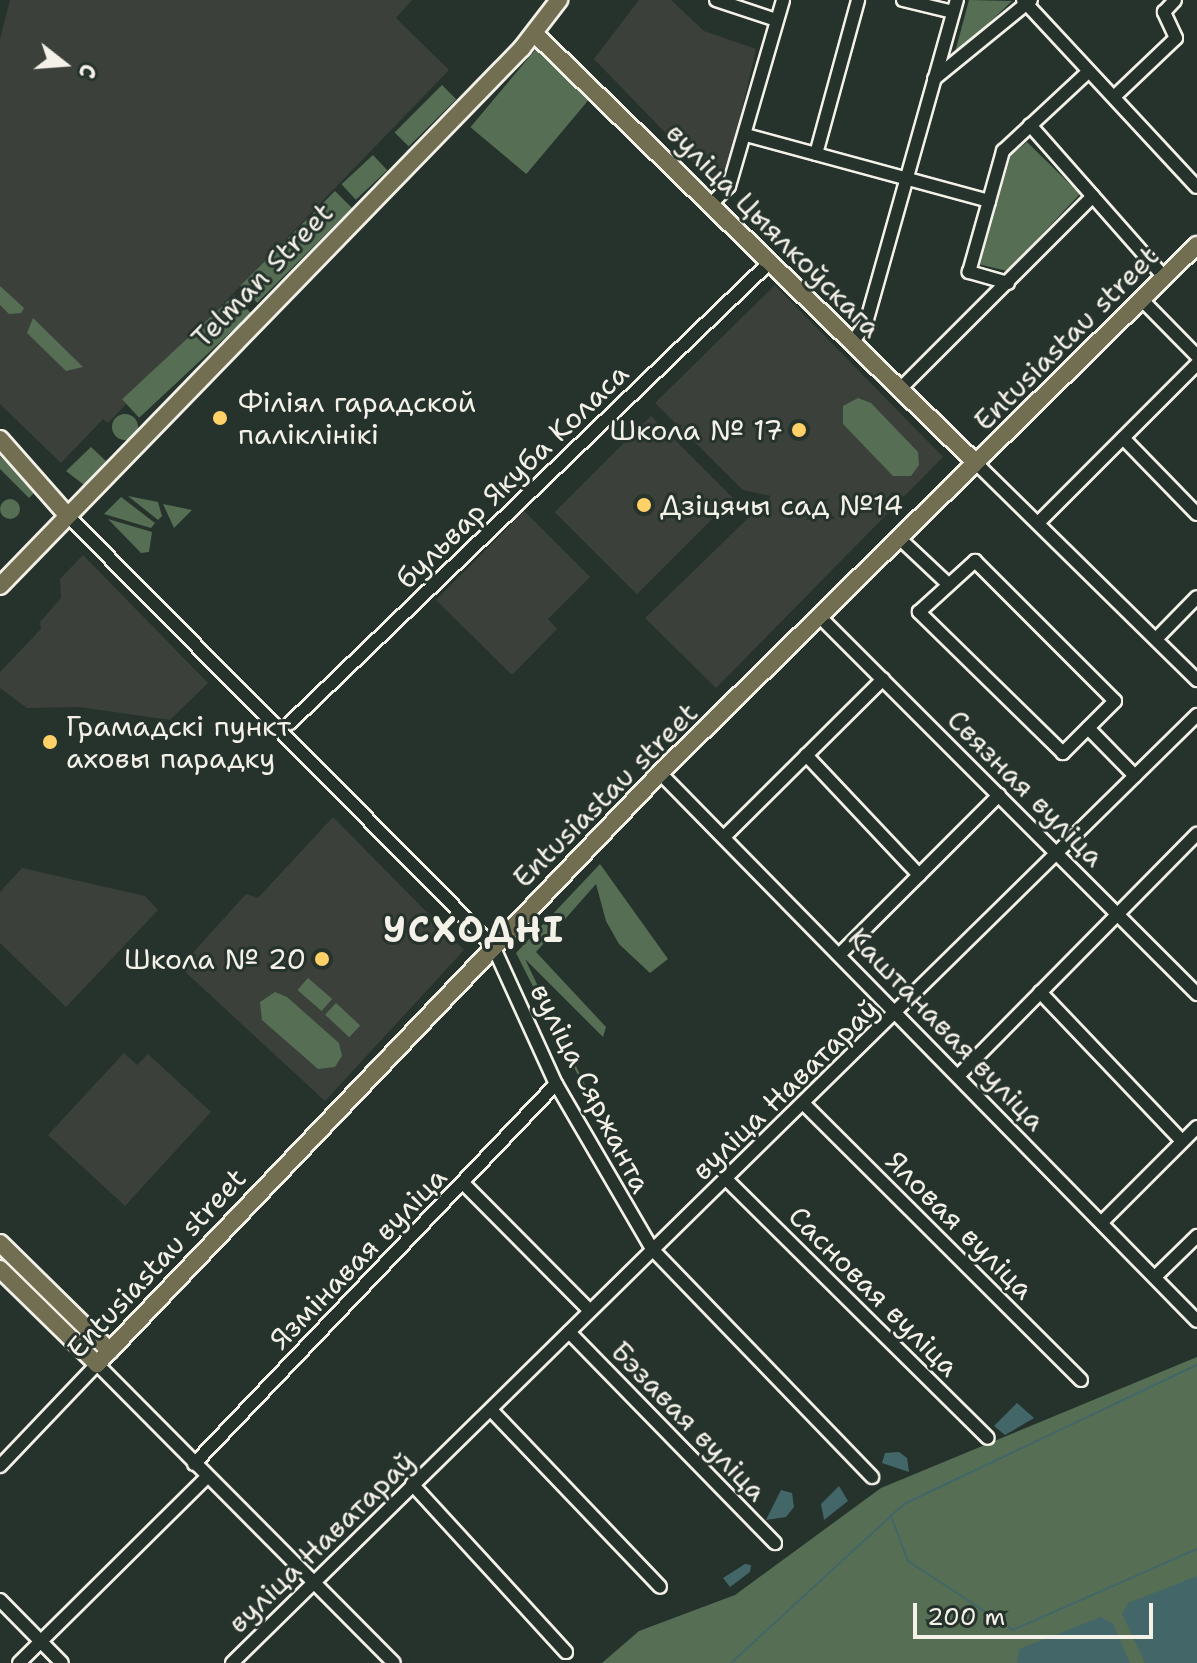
<!DOCTYPE html>
<html>
<head>
<meta charset="utf-8">
<style>
  body { margin:0 }
  #map { position:relative; width:1197px; height:1663px; overflow:hidden; background:#26332d; font-family:"Shantell Sans",sans-serif }
  div>[style] { position:absolute }
  [style*='--x'] { left:calc(var(--x)*1px); top:calc(var(--y)*1px); width:calc(var(--w)*1px); rotate:calc(var(--a)*1deg) }
  .built>* { inset:0; background:#3b403a; transform-origin:0 0 }
  .green>* { inset:0; background:#566f54; transform-origin:0 0 }
  .round { border-radius:50% }
  .water>* { inset:0; background:#436668 }
  .stream>* { height:2px; margin:-1px; padding:0 1px; transform-origin:1px; border-radius:1px; background:#436668 }
  .roads { filter:drop-shadow(2px 0 #f4f1e8) drop-shadow(-2px 0 #f4f1e8) drop-shadow(0 2px #f4f1e8) drop-shadow(0 -2px #f4f1e8) }
  .minor>* { height:12px; margin:-6px; padding:0 6px; transform-origin:6px; border-radius:6px; background:#26332d }
  .major>* { height:16px; margin:-8px; padding:0 8px; transform-origin:8px; border-radius:8px; background:#726e52 }
  .dots>* { width:22px; height:22px; translate:-50% -50%; box-sizing:border-box; border:4px solid #26332d; border-radius:50% }
  span { translate:-50% -50%; white-space:nowrap; text-align:center; line-height:1.15; -webkit-text-stroke:6px #26332d; paint-order:stroke }
  .street-label { font-size:28px; color:#f4f1e8 }
  .poi-label { font-size:28px; color:#f4f1e8 }
  .left { translate:0 -50%; text-align:left }
  .right { translate:-100% -50%; text-align:right }
  .district-label { font-size:36px; color:#f4f1e8; font-weight:700; letter-spacing:2px }
  .north { position:absolute; left:24px; top:24px; width:80px; height:80px; -webkit-text-stroke:6px #26332d; paint-order:stroke; rotate:107deg; font-size:22px; font-weight:700; line-height:32px; text-align:center; color:#f4f1e8 }
  .north::after { content:''; display:block; margin:auto; width:28px; height:36px; background:#f4f1e8; clip-path:polygon(50% 0,100% 100%,50% 72%,0 100%) }
  .scale { position:absolute; left:913px; top:1603px; width:240px; height:36px; box-sizing:border-box; border:4px solid #f4f1e8; border-top:0; padding-left:10px; font-size:24px; line-height:28px; white-space:nowrap; color:#f4f1e8; -webkit-text-stroke:6px #26332d; paint-order:stroke }
</style>
</head>
<body>
<div id="map">
  <div class="built">
    <i style="clip-path:polygon(10px 0,412px 0,396px 18px,449px 70px,108px 423px,103px 419px,61px 463px,0 404px,0 39px)"></i>
    <i style="clip-path:polygon(639px 0,671px 0,704px 31px,756px 49px,730px 161px,715px 184px,594px 59px)"></i>
    <i style="clip-path:polygon(775px 285px,943px 457px,716px 688px,645px 618px,771px 496px,743px 490px,655px 403px)"></i>
    <i style="left:651px;top:416px;width:116px;height:136px;rotate:45deg"></i>
    <i style="clip-path:polygon(524px 511px,590px 577px,548px 619px,557px 629px,512px 675px,436px 600px)"></i>
    <i style="clip-path:polygon(83px 555px,208px 683px,170px 720px,79px 707px,27px 708px,0 688px,0 672px,41px 629px,40px 622px,61px 598px,60px 579px)"></i>
    <i style="clip-path:polygon(333px 817px,464px 950px,325px 1101px,180px 967px,246px 894px,258px 898px)"></i>
    <i style="clip-path:polygon(22px 868px,145px 896px,158px 910px,66px 1007px,0 943px,0 892px)"></i>
    <i style="clip-path:polygon(124px 1053px,137px 1065px,148px 1054px,211px 1112px,125px 1206px,48px 1135px)"></i>
  </div>
  <div class="green">
    <i style="clip-path:polygon(969px 0,1012px 1px,954px 56px)"></i>
    <i style="left:536px;top:49px;width:73px;height:102px;rotate:40deg"></i>
    <i style="left:442px;top:85px;width:20px;height:67px;rotate:45deg"></i>
    <i style="clip-path:polygon(1027px 142px,1080px 194px,1007px 271px,978px 264px,1011px 155px)"></i>
    <i style="left:373px;top:155px;width:21px;height:43px;rotate:47deg"></i>
    <i style="left:335px;top:191px;width:24px;height:134px;rotate:45deg"></i>
    <i style="clip-path:polygon(0 286px,24px 308px,21px 313px,9px 314px,0 305px)"></i>
    <i style="left:234px;top:295px;width:25px;height:153px;rotate:47deg"></i>
    <i style="clip-path:polygon(33px 318px,83px 367px,66px 371px,27px 333px)"></i>
    <i style="clip-path:polygon(858px 398px,871px 403px,918px 452px,919px 465px,911px 476px,893px 476px,843px 424px,843px 406px)"></i>
    <i class="round" style="left:112px;top:414px;width:26px;height:26px"></i>
    <i style="clip-path:polygon(91px 447px,106px 461px,84px 485px,66px 471px)"></i>
    <i style="clip-path:polygon(0 456px,35px 492px,29px 498px,0 469px)"></i>
    <i style="clip-path:polygon(128px 496px,158px 502px,162px 516px,158px 520px)"></i>
    <i style="clip-path:polygon(121px 497px,155px 523px,151px 528px,104px 514px)"></i>
    <i class="round" style="left:0;top:499px;width:20px;height:20px"></i>
    <i style="clip-path:polygon(163px 504px,192px 510px,174px 528px)"></i>
    <i style="clip-path:polygon(108px 519px,152px 532px,149px 552px,141px 553px)"></i>
    <i style="clip-path:polygon(600px 864px,668px 959px,650px 973px,619px 944px,606px 921px,596px 884px,536px 952px,606px 1027px,603px 1037px,525px 959px,617px 1152px,516px 953px)"></i>
    <i style="left:308px;top:978px;width:32px;height:16px;rotate:41deg"></i>
    <i style="clip-path:polygon(275px 992px,287px 997px,339px 1043px,342px 1056px,335px 1067px,318px 1069px,262px 1020px,260px 1002px)"></i>
    <i style="left:336px;top:1003px;width:33px;height:16px;rotate:43deg"></i>
    <i style="left:0;top:1251px;width:114px;height:14px;rotate:45deg"></i>
    <i style="clip-path:polygon(1197px 1357px,1197px 1663px,602px 1663px,639px 1631px,735px 1595px,881px 1488px)"></i>
  </div>
  <div class="water">
    <i style="clip-path:polygon(1017px 1403px,1034px 1418px,1005px 1435px,994px 1426px)"></i>
    <i style="clip-path:polygon(899px 1452px,907px 1458px,909px 1472px,882px 1463px,885px 1453px)"></i>
    <i style="clip-path:polygon(839px 1486px,848px 1501px,824px 1520px,821px 1504px)"></i>
    <i style="clip-path:polygon(781px 1490px,792px 1493px,794px 1507px,786px 1517px,766px 1520px)"></i>
    <i style="clip-path:polygon(745px 1564px,751px 1565px,750px 1572px,730px 1587px,723px 1578px)"></i>
    <i style="clip-path:polygon(1197px 1576px,1197px 1663px,1145px 1663px,1122px 1614px,1128px 1603px)"></i>
    <i style="clip-path:polygon(1101px 1617px,1113px 1624px,1130px 1663px,1017px 1663px,1019px 1649px)"></i>
  </div>
  <div class="stream">
    <i style="--x:891;--y:1516;--w:48;--a:69.3"></i>
    <i style="--x:908;--y:1561;--w:126;--a:33.3"></i>
    <i style="--x:1013;--y:1630;--w:201;--a:-23.8"></i>
    <i style="--x:731;--y:1663;--w:235;--a:-42.6"></i>
    <i style="--x:904;--y:1504;--w:324;--a:-25.4"></i>
  </div>
  <div class="roads">
    <div class="minor">
      <i style="--x:716;--y:0;--w:63;--a:18.4"></i>
      <i style="--x:903;--y:0;--w:51;--a:13.5"></i>
      <i style="--x:1023;--y:0;--w:255;--a:47.1"></i>
      <i style="--x:934;--y:79;--w:125;--a:-39.2"></i>
      <i style="--x:1115;--y:96;--w:84;--a:-43.6"></i>
      <i style="--x:1176;--y:38;--w:29;--a:-115"></i>
      <i style="--x:1164;--y:12;--w:16;--a:-47"></i>
      <i style="--x:1030;--y:125;--w:204;--a:48.6"></i>
      <i style="--x:746;--y:135;--w:252;--a:15.2"></i>
      <i style="--x:816;--y:154;--w:160;--a:-74.7"></i>
      <i style="--x:711;--y:204;--w:25;--a:-45"></i>
      <i style="--x:729;--y:186;--w:194;--a:-73.8"></i>
      <i style="--x:1008;--y:283;--w:41;--a:-164.2"></i>
      <i style="--x:969;--y:272;--w:126;--a:-74.3"></i>
      <i style="--x:1003;--y:151;--w:116;--a:-42.9"></i>
      <i style="--x:1142;--y:300;--w:78;--a:45.5"></i>
      <i style="--x:852;--y:343;--w:24;--a:-55"></i>
      <i style="--x:866;--y:323;--w:336;--a:-74.3"></i>
      <i style="--x:899;--y:390;--w:274;--a:-45"></i>
      <i style="--x:1123;--y:438;--w:106;--a:45.8"></i>
      <i style="--x:976;--y:463;--w:310;--a:44.5"></i>
      <i style="--x:67;--y:515;--w:606;--a:45.33"></i>
      <i style="--x:493;--y:946;--w:152;--a:65.5"></i>
      <i style="--x:556;--y:1084;--w:191;--a:59.8"></i>
      <i style="--x:652;--y:1249;--w:317;--a:46"></i>
      <i style="--x:1039;--y:522;--w:223;--a:-45"></i>
      <i style="--x:898;--y:537;--w:67;--a:43.2"></i>
      <i style="--x:975;--y:561;--w:198;--a:45"></i>
      <i style="--x:1115;--y:701;--w:74;--a:135"></i>
      <i style="--x:1063;--y:753;--w:202;--a:-135.6"></i>
      <i style="--x:919;--y:612;--w:76;--a:-42.3"></i>
      <i style="--x:819;--y:616;--w:535;--a:45"></i>
      <i style="--x:1157;--y:638;--w:57;--a:-45.7"></i>
      <i style="--x:290;--y:723;--w:664;--a:-43.84"></i>
      <i style="--x:1088;--y:728;--w:67;--a:45.6"></i>
      <i style="--x:806;--y:755;--w:165;--a:46.7"></i>
      <i style="--x:660;--y:773;--w:767;--a:45.58"></i>
      <i style="--x:724;--y:837;--w:224;--a:-44.8"></i>
      <i style="--x:840;--y:954;--w:225;--a:-45"></i>
      <i style="--x:1040;--y:992;--w:206;--a:46.4"></i>
      <i style="--x:959;--y:1075;--w:339;--a:-45.4"></i>
      <i style="--x:804;--y:1104;--w:391;--a:44.9"></i>
      <i style="--x:726;--y:1179;--w:368;--a:44.7"></i>
      <i style="--x:463;--y:1183;--w:180;--a:45.2"></i>
      <i style="--x:1103;--y:1221;--w:133;--a:-45"></i>
      <i style="--x:1155;--y:1277;--w:59;--a:-44.3"></i>
      <i style="--x:569;--y:1332;--w:295;--a:45.7"></i>
      <i style="--x:492;--y:1411;--w:243;--a:46.3"></i>
      <i style="--x:194;--y:1464;--w:525;--a:-46.39"></i>
      <i style="--x:0;--y:1466;--w:141;--a:-46.4"></i>
      <i style="--x:97;--y:1364;--w:421;--a:45.2"></i>
      <i style="--x:412;--y:1484;--w:228;--a:47.5"></i>
      <i style="--x:0;--y:1600;--w:88;--a:45.5"></i>
      <i style="--x:19;--y:1663;--w:264;--a:-44.7"></i>
      <i style="--x:232;--y:1663;--w:1353;--a:-44.49"></i>
    </div>
    <div class="major">
      <i style="--x:535;--y:34;--w:615;--a:44.21"></i>
      <i style="--x:0;--y:439;--w:101;--a:48.6"></i>
      <i style="--x:0;--y:586;--w:750;--a:-45.86"></i>
      <i style="--x:522;--y:48;--w:61;--a:-52.4"></i>
      <i style="--x:0;--y:1243;--w:154;--a:44.5"></i>
      <i style="--x:0;--y:1269;--w:136;--a:44.4"></i>
      <i style="--x:97;--y:1364;--w:816;--a:-46.39"></i>
      <i style="--x:660;--y:773;--w:753;--a:-44.52"></i>
    </div>
  </div>
  <div class="dots">
    <i style="left:220px;top:418px;background:#ffd166"></i>
    <i style="left:799px;top:430px;background:#ffd166"></i>
    <i style="left:644px;top:505px;background:#ffd166"></i>
    <i style="left:50px;top:742px;background:#ffd166"></i>
    <i style="left:322px;top:959px;background:#ffd166"></i>
  </div>
  <div class="street-label">
    <span style="left:774px;top:230px;rotate:45deg">вуліца Цыялкоўскага</span>
    <span style="left:262px;top:275px;rotate:-46deg">Telman Street</span>
    <span style="left:1066px;top:338px;rotate:-45deg">Entusiastau street</span>
    <span style="left:512px;top:476px;rotate:-44deg">бульвар Якуба Коласа</span>
    <span style="left:1026px;top:788px;rotate:45deg">Связная вуліца</span>
    <span style="left:605px;top:795px;rotate:-45deg">Entusiastau street</span>
    <span style="left:947px;top:1029px;rotate:46deg">Каштанавая вуліца</span>
    <span style="left:591px;top:1088px;rotate:63deg">вуліца Сяржанта</span>
    <span style="left:785px;top:1089px;rotate:-44deg">вуліца Наватараў</span>
    <span style="left:960px;top:1225px;rotate:45deg">Яловая вуліца</span>
    <span style="left:358px;top:1258px;rotate:-46deg">Язмінавая вуліца</span>
    <span style="left:156px;top:1263px;rotate:-47deg">Entusiastau street</span>
    <span style="left:874px;top:1291px;rotate:45deg">Сасновая вуліца</span>
    <span style="left:689px;top:1421px;rotate:46deg">Бэзавая вуліца</span>
    <span style="left:321px;top:1542px;rotate:-44deg">вуліца Наватараў</span>
  </div>
  <div class="poi-label">
    <span class="left" style="left:238px;top:418px">Філіял гарадской<br>паліклінікі</span>
    <span class="right" style="left:783px;top:430px">Школа № 17</span>
    <span class="left" style="left:660px;top:505px">Дзіцячы сад №14</span>
    <span class="left" style="left:66px;top:742px">Грамадскі пункт<br>аховы парадку</span>
    <span class="right" style="left:306px;top:959px">Школа № 20</span>
  </div>
  <div class="district-label">
    <span style="left:474px;top:930px">УСХОДНІ</span>
  </div>
  <div class="north">С</div>
  <div class="scale">200 m</div>
</div>
</body>
</html>
